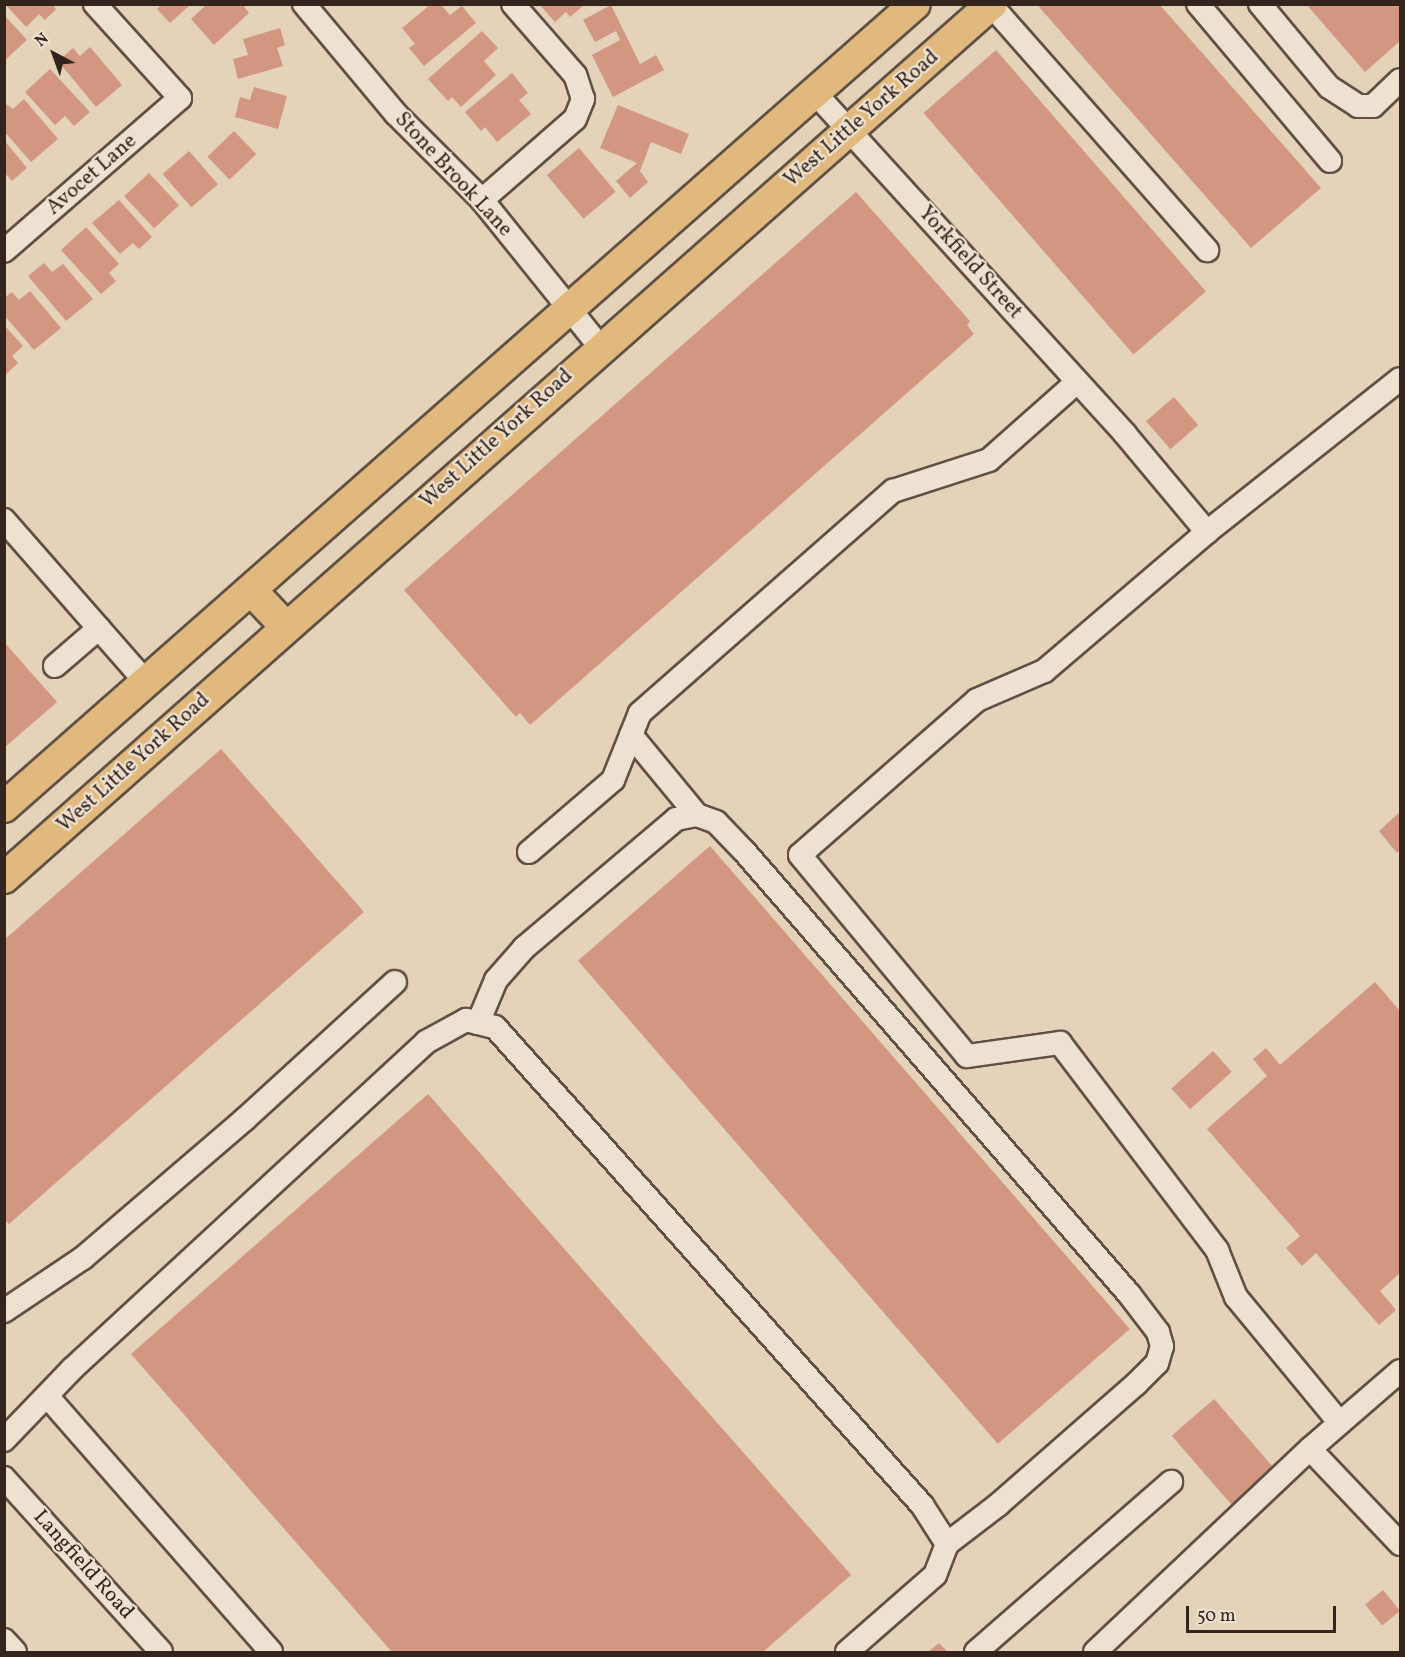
<!DOCTYPE html>
<html>
<head>
<meta charset="utf-8">
<style>
  body { margin:0 }
  #map { position:relative; width:1405px; height:1657px; overflow:hidden; background:#e4d2b9; font-family:Vollkorn,serif }
  div>[style] { position:absolute }
  [style*='--x'] { left:calc(var(--x)*1px); top:calc(var(--y)*1px); width:calc(var(--w)*1px); rotate:calc(var(--a)*1deg) }
  .building>* { inset:0; background:#d39681; transform-origin:0 0 }
  .roads { filter:drop-shadow(2px 0 #605045) drop-shadow(-2px 0 #605045) drop-shadow(0 2px #605045) drop-shadow(0 -2px #605045) }
  .minor>* { height:22px; margin:-11px; padding:0 11px; transform-origin:11px; border-radius:11px; background:#ede2d2 }
  .major>* { height:30px; margin:-15px; padding:0 15px; transform-origin:15px; border-radius:15px; background:#e2b97c }
  span { translate:-50% -50%; white-space:nowrap; text-align:center; line-height:1.15; -webkit-text-stroke:4.5px #ede2d2; paint-order:stroke }
  .street-label { font-size:21px; color:#34241e }
  .frame { position:absolute; inset:0; border:6px solid #34241e; pointer-events:none }
  .north { position:absolute; left:24px; top:24px; width:60px; height:60px; -webkit-text-stroke:4px #ede2d2; paint-order:stroke; rotate:319deg; font-size:16px; font-weight:700; line-height:24px; text-align:center; color:#34241e }
  .north::after { content:''; display:block; margin:auto; width:21px; height:27px; background:#34241e; clip-path:polygon(50% 0,100% 100%,50% 72%,0 100%) }
  .scale { position:absolute; left:1186px; top:1606px; width:150px; height:27px; box-sizing:border-box; border:3px solid #34241e; border-top:0; padding-left:8px; font-size:18px; line-height:21px; white-space:nowrap; color:#34241e; -webkit-text-stroke:4px #ede2d2; paint-order:stroke }
</style>
</head>
<body>
<div id="map">
  <div class="building">
    <i style="clip-path:polygon(5px 4px,52px 4px,56px 9px,45px 20px,39px 14px,26px 27px)"></i>
    <i style="clip-path:polygon(162px 4px,191px 4px,170px 23px,157px 9px)"></i>
    <i style="clip-path:polygon(207px 4px,242px 4px,249px 13px,214px 45px,191px 19px)"></i>
    <i style="clip-path:polygon(1042px 4px,1159px 4px,1321px 188px,1251px 248px,1039px 7px)"></i>
    <i style="clip-path:polygon(1306px 4px,1400px 4px,1400px 41px,1365px 72px)"></i>
    <i style="clip-path:polygon(430px 5px,441px 5px,450px 15px,462px 6px,476px 23px,424px 66px,409px 48px,415px 44px,402px 28px)"></i>
    <i style="clip-path:polygon(540px 5px,584px 5px,570px 17px,566px 12px,555px 22px)"></i>
    <i style="clip-path:polygon(611px 5px,640px 64px,656px 55px,664px 70px,613px 97px,592px 55px,620px 40px,616px 31px,595px 42px,583px 20px)"></i>
    <i style="clip-path:polygon(4px 15px,27px 40px,4px 61px)"></i>
    <i style="clip-path:polygon(280px 28px,285px 45px,277px 48px,283px 66px,238px 79px,233px 59px,248px 55px,243px 39px)"></i>
    <i style="clip-path:polygon(482px 31px,498px 48px,484px 61px,496px 75px,461px 107px,452px 97px,448px 101px,428px 79px)"></i>
    <i style="clip-path:polygon(90px 47px,122px 85px,96px 107px,58px 61px,73px 48px,80px 56px)"></i>
    <i style="left:996px;top:50px;width:320px;height:96px;rotate:49deg"></i>
    <i style="clip-path:polygon(50px 69px,90px 112px,74px 126px,65px 116px,55px 125px,25px 92px)"></i>
    <i style="clip-path:polygon(512px 73px,528px 93px,519px 100px,531px 114px,497px 142px,485px 127px,481px 131px,465px 112px)"></i>
    <i style="clip-path:polygon(254px 87px,287px 96px,278px 129px,235px 117px,240px 97px,250px 100px)"></i>
    <i style="clip-path:polygon(24px 99px,58px 139px,31px 162px,4px 131px,4px 103px,13px 109px)"></i>
    <i style="clip-path:polygon(618px 105px,689px 134px,681px 154px,651px 142px,640px 171px,648px 182px,630px 198px,616px 181px,637px 163px,600px 148px)"></i>
    <i style="left:234px;top:131px;width:32px;height:37px;rotate:46deg"></i>
    <i style="clip-path:polygon(4px 140px,27px 168px,12px 181px,4px 172px)"></i>
    <i style="left:579px;top:148px;width:57px;height:42px;rotate:50deg"></i>
    <i style="left:189px;top:151px;width:44px;height:35px;rotate:49deg"></i>
    <i style="left:149px;top:173px;width:44px;height:34px;rotate:47deg"></i>
    <i style="clip-path:polygon(856px 192px,970px 321px,967px 325px,974px 334px,530px 725px,520px 713px,516px 717px,404px 590px)"></i>
    <i style="clip-path:polygon(119px 200px,152px 237px,139px 249px,133px 243px,120px 254px,92px 223px)"></i>
    <i style="clip-path:polygon(86px 227px,119px 264px,109px 273px,116px 281px,101px 294px,61px 250px)"></i>
    <i style="clip-path:polygon(44px 263px,52px 272px,63px 264px,93px 299px,66px 321px,28px 276px)"></i>
    <i style="clip-path:polygon(30px 291px,61px 328px,34px 350px,4px 315px,4px 298px,12px 292px,19px 300px)"></i>
    <i style="clip-path:polygon(4px 325px,23px 346px,12px 356px,18px 363px,4px 376px)"></i>
    <i style="left:1174px;top:397px;width:37px;height:37px;rotate:49deg"></i>
    <i style="clip-path:polygon(4px 642px,57px 702px,4px 748px)"></i>
    <i style="clip-path:polygon(221px 749px,364px 912px,9px 1224px,4px 1219px,4px 940px)"></i>
    <i style="clip-path:polygon(1400px 812px,1400px 850px,1397px 853px,1379px 831px)"></i>
    <i style="left:710px;top:846px;width:640px;height:175px;rotate:49deg"></i>
    <i style="clip-path:polygon(1375px 982px,1400px 1011px,1400px 1273px,1380px 1291px,1396px 1310px,1379px 1325px,1316px 1253px,1302px 1266px,1286px 1248px,1300px 1236px,1207px 1129px,1267px 1076px,1253px 1059px,1266px 1048px,1280px 1065px)"></i>
    <i style="left:1213px;top:1051px;width:28px;height:56px;rotate:48deg"></i>
    <i style="clip-path:polygon(428px 1094px,851px 1575px,763px 1652px,392px 1652px,131px 1354px)"></i>
    <i style="left:1214px;top:1399px;width:91px;height:56px;rotate:49deg"></i>
    <i style="left:1383px;top:1590px;width:27px;height:23px;rotate:51deg"></i>
    <i style="clip-path:polygon(939px 1643px,948px 1652px,928px 1652px)"></i>
  </div>
  <div class="roads">
    <div class="minor">
      <i style="--x:304;--y:4;--w:143;--a:50.1"></i>
      <i style="--x:396;--y:114;--w:122;--a:45"></i>
      <i style="--x:482;--y:200;--w:189;--a:51.2"></i>
      <i style="--x:1198;--y:4;--w:205;--a:49.9"></i>
      <i style="--x:1260;--y:4;--w:108;--a:50.3"></i>
      <i style="--x:1329;--y:87;--w:35;--a:33"></i>
      <i style="--x:1358;--y:106;--w:15;--a:0"></i>
      <i style="--x:1373;--y:106;--w:37;--a:-44"></i>
      <i style="--x:991;--y:5;--w:327;--a:48.6"></i>
      <i style="--x:815;--y:93;--w:461;--a:47.7"></i>
      <i style="--x:1125;--y:434;--w:128;--a:50.1"></i>
      <i style="--x:1207;--y:532;--w:246;--a:-38.4"></i>
      <i style="--x:482;--y:200;--w:123;--a:-41.1"></i>
      <i style="--x:575;--y:119;--w:22;--a:-68"></i>
      <i style="--x:583;--y:99;--w:25;--a:-108"></i>
      <i style="--x:575;--y:75;--w:94;--a:-131.1"></i>
      <i style="--x:4;--y:251;--w:233;--a:-41"></i>
      <i style="--x:180;--y:98;--w:127;--a:-132.1"></i>
      <i style="--x:4;--y:520;--w:215;--a:48.8"></i>
      <i style="--x:1207;--y:532;--w:214;--a:139.5"></i>
      <i style="--x:1044;--y:671;--w:73;--a:156.6"></i>
      <i style="--x:977;--y:700;--w:235;--a:138.8"></i>
      <i style="--x:800;--y:855;--w:261;--a:50.3"></i>
      <i style="--x:967;--y:1056;--w:94;--a:-8"></i>
      <i style="--x:1060;--y:1043;--w:260;--a:52.8"></i>
      <i style="--x:1217;--y:1250;--w:51;--a:68"></i>
      <i style="--x:1236;--y:1297;--w:163;--a:50.5"></i>
      <i style="--x:55;--y:666;--w:58;--a:-40.8"></i>
      <i style="--x:631;--y:735;--w:104;--a:50.5"></i>
      <i style="--x:529;--y:852;--w:111;--a:-40.6"></i>
      <i style="--x:613;--y:780;--w:72;--a:-68.1"></i>
      <i style="--x:640;--y:713;--w:337;--a:-41.3"></i>
      <i style="--x:893;--y:491;--w:101;--a:-17.9"></i>
      <i style="--x:989;--y:460;--w:118;--a:-41.6"></i>
      <i style="--x:478;--y:1023;--w:47;--a:-67.3"></i>
      <i style="--x:496;--y:980;--w:43;--a:-48.8"></i>
      <i style="--x:524;--y:948;--w:199;--a:-40.3"></i>
      <i style="--x:676;--y:819;--w:21;--a:-11"></i>
      <i style="--x:697;--y:815;--w:20;--a:20"></i>
      <i style="--x:716;--y:822;--w:40;--a:46"></i>
      <i style="--x:744;--y:851;--w:587;--a:49.01"></i>
      <i style="--x:1129;--y:1294;--w:48;--a:52.7"></i>
      <i style="--x:1158;--y:1332;--w:15;--a:74"></i>
      <i style="--x:1162;--y:1346;--w:18;--a:106"></i>
      <i style="--x:1157;--y:1363;--w:30;--a:135"></i>
      <i style="--x:1136;--y:1384;--w:184;--a:138.8"></i>
      <i style="--x:998;--y:1505;--w:64;--a:142.6"></i>
      <i style="--x:4;--y:1311;--w:95;--a:-33.9"></i>
      <i style="--x:83;--y:1258;--w:213;--a:-40.6"></i>
      <i style="--x:245;--y:1119;--w:203;--a:-42.4"></i>
      <i style="--x:1400;--y:1371;--w:119;--a:139.1"></i>
      <i style="--x:1310;--y:1449;--w:131;--a:46.5"></i>
      <i style="--x:47;--y:1396;--w:340;--a:48.8"></i>
      <i style="--x:4;--y:1440;--w:98;--a:-46.2"></i>
      <i style="--x:72;--y:1369;--w:482;--a:-42.7"></i>
      <i style="--x:426;--y:1042;--w:46;--a:-28.8"></i>
      <i style="--x:466;--y:1020;--w:30;--a:14"></i>
      <i style="--x:495;--y:1027;--w:641;--a:48.23"></i>
      <i style="--x:922;--y:1505;--w:46;--a:57.3"></i>
      <i style="--x:947;--y:1544;--w:33;--a:111"></i>
      <i style="--x:935;--y:1575;--w:117;--a:138.8"></i>
      <i style="--x:4;--y:1478;--w:234;--a:47.9"></i>
      <i style="--x:4;--y:1640;--w:16;--a:47"></i>
      <i style="--x:976;--y:1652;--w:259;--a:-41.1"></i>
      <i style="--x:1095;--y:1652;--w:296;--a:-43.4"></i>
    </div>
    <div class="major">
      <i style="--x:251;--y:590;--w:51;--a:46.6"></i>
      <i style="--x:4;--y:807;--w:1214;--a:-41.39"></i>
      <i style="--x:4;--y:878;--w:1319;--a:-41.5"></i>
    </div>
  </div>
  <div class="street-label">
    <span style="left:862px;top:119px;rotate:-41deg">West Little York Road</span>
    <span style="left:92px;top:175px;rotate:-41deg">Avocet Lane</span>
    <span style="left:453px;top:175px;rotate:47deg">Stone Brook Lane</span>
    <span style="left:970px;top:263px;rotate:48deg">Yorkfield Street</span>
    <span style="left:497px;top:439px;rotate:-42deg">West Little York Road</span>
    <span style="left:134px;top:763px;rotate:-42deg">West Little York Road</span>
    <span style="left:83px;top:1565px;rotate:48deg">Langfield Road</span>
  </div>
  <div class="frame"></div>
  <div class="north">N</div>
  <div class="scale">50 m</div>
</div>
</body>
</html>
